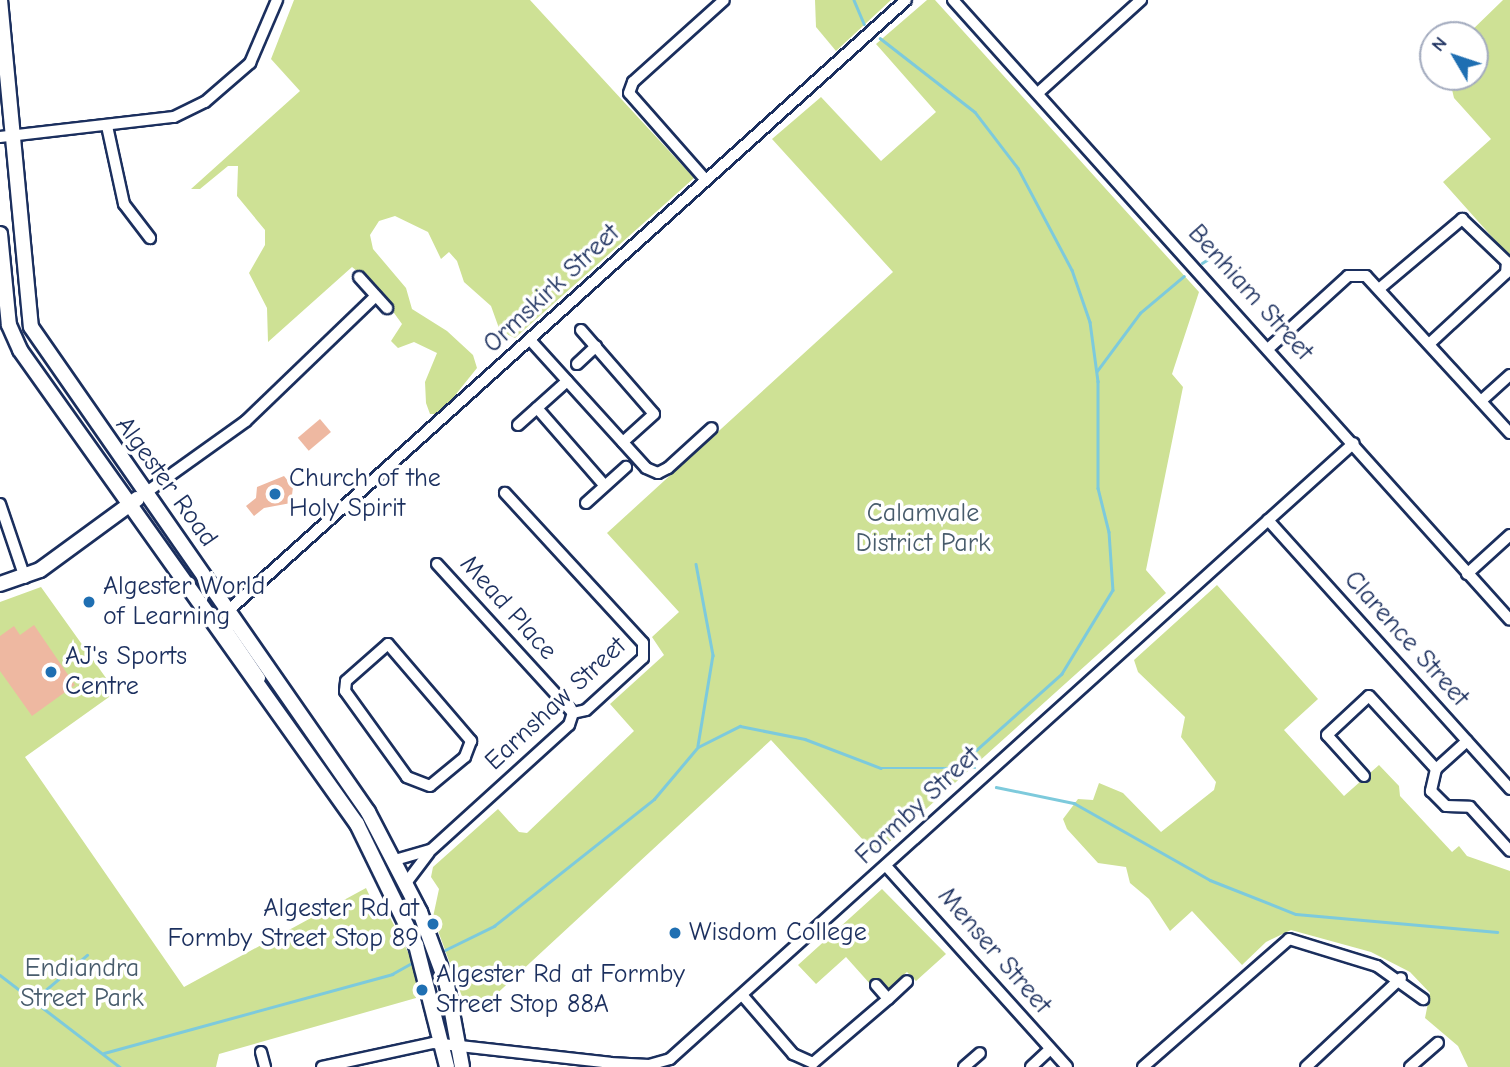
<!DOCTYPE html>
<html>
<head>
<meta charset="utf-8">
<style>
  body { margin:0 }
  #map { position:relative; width:1510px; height:1067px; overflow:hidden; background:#fff; font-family:"Comic Neue",sans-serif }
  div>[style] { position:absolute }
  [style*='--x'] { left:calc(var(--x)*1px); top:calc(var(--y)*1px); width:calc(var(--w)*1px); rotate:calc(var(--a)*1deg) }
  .green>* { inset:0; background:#cee195 }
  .stream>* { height:2.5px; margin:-1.25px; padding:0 1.25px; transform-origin:1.25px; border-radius:1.25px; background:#7dcadc }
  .building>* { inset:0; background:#eeb8a1; transform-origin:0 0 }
  .roads { filter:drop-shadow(2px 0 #1b2f5e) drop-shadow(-2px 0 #1b2f5e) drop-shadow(0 2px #1b2f5e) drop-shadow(0 -2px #1b2f5e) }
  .street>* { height:10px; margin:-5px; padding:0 5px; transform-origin:5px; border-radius:5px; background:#fff }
  .secondary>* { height:14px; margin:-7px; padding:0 7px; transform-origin:7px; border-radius:7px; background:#fff }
  .dots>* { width:19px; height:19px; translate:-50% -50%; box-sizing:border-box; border:4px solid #fff; border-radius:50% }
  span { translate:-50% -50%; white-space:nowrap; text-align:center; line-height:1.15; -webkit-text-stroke:7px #fff; paint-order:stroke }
  .street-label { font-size:26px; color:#1b2f5e }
  .poi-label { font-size:26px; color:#1b2f5e }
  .left { translate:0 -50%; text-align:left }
  .right { translate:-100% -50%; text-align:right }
  .park-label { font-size:26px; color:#485c6c }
  .north { position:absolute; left:1419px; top:21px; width:70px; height:70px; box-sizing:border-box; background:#fff; border:2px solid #a4acbf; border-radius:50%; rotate:309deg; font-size:19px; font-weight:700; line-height:28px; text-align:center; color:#1b2f5e }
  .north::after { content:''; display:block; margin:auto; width:24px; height:32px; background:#1f6fb2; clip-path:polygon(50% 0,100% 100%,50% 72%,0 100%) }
</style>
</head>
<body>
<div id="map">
  <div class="green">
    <i style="clip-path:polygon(294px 0,530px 0,694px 178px,515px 338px,500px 331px,491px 306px,464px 282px,457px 261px,449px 252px,441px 259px,428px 232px,395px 216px,379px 221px,370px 235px,373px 249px,406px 288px,412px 309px,447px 331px,473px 355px,477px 368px,440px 414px,430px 414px,426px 403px,425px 382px,437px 353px,414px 342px,398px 348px,391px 341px,402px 324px,373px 284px,352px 267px,268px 342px,267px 308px,249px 273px,265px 245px,265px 230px,237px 196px,238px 166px,228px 166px,200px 189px,191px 189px,300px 91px,271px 59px)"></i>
    <i style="clip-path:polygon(815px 0,891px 0,836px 51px,816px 27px)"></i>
    <i style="clip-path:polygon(927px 0,935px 0,1199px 292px,1172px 374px,1183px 387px,1146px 570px,1166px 593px,876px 854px,771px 740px,477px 1012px,464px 1002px,433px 917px,439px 889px,431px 877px,433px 867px,498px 809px,519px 832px,527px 833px,634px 731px,610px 704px,664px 655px,652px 637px,679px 612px,607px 533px,893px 272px,772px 139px,821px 97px,881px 161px,936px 112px,876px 44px)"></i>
    <i style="clip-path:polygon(1503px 0,1510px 0,1510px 257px,1443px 182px,1491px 139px,1454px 98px,1449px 77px,1475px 77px,1475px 35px,1467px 35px)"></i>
    <i style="clip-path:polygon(1217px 585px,1318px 699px,1284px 730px,1344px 796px,1379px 765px,1399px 786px,1400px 796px,1452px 852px,1459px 846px,1467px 856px,1510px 871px,1510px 1067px,1468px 1067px,1458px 1046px,1425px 1018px,1430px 993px,1410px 972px,1371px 952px,1291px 930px,1266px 942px,1242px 965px,1192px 911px,1170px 931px,1149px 899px,1130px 883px,1126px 867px,1098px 863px,1067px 829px,1063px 819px,1078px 799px,1093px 800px,1099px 783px,1123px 793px,1161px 832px,1214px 790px,1216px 782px,1181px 737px,1185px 717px,1138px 672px,1134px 660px)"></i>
    <i style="clip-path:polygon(41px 587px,116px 692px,25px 757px,184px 987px,366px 888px,374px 905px,382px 902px,408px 952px,417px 975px,416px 998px,219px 1054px,216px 1067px,0 1067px,0 602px)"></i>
    <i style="clip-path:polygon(882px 889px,946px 954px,916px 981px,907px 972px,888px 989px,878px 978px,871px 985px,846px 957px,816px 984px,798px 965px)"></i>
  </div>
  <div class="stream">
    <i style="--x:854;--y:0;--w:26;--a:67"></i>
    <i style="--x:880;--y:38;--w:120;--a:37.9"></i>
    <i style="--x:975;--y:112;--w:71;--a:52.5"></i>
    <i style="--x:1018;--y:168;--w:115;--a:62.1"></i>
    <i style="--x:1072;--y:270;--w:55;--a:70.9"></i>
    <i style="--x:1090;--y:322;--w:60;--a:82.3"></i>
    <i style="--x:1098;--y:381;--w:107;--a:90"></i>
    <i style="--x:1098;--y:488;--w:45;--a:76"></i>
    <i style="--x:1109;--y:532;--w:58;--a:86.1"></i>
    <i style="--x:1113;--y:590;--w:98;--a:121.3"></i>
    <i style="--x:1062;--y:674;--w:140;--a:138.2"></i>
    <i style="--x:1202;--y:263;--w:13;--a:-32"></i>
    <i style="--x:1097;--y:371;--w:72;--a:-53.4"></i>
    <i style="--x:1140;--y:313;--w:57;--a:-40.1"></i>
    <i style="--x:696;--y:564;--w:93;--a:79.4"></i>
    <i style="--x:713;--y:655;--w:92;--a:99.4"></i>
    <i style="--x:996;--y:787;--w:80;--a:11.6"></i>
    <i style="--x:1074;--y:803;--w:156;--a:29.5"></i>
    <i style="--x:1210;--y:880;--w:92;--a:21.6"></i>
    <i style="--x:1296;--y:914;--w:202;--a:5.1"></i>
    <i style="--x:445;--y:950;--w:55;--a:-26.1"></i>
    <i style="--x:494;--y:926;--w:204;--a:-38.4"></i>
    <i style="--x:654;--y:799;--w:68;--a:-49.8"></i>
    <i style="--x:698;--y:747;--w:47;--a:-26.6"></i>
    <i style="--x:740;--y:726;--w:66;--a:11.3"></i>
    <i style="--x:805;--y:739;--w:81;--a:20.9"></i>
    <i style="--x:881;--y:768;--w:94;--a:0"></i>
    <i style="--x:0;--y:975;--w:151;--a:37.5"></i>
    <i style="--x:35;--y:999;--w:68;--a:-40.2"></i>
    <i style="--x:104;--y:1053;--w:299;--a:-15.3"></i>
    <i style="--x:392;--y:974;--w:21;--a:-29"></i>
  </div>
  <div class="building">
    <i style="left:320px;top:419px;width:17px;height:29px;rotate:50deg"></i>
    <i style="clip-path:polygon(284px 476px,293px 487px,291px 503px,264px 508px,254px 516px,246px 506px,256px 498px,257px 487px)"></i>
    <i style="clip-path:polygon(34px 625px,75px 685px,32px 716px,0 671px,0 636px,14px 626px,20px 635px)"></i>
  </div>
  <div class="roads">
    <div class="street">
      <i style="--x:953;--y:0;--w:833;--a:48.06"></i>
      <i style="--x:1038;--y:93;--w:139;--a:-42.1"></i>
      <i style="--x:107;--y:126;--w:80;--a:77.7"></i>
      <i style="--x:124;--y:204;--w:43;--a:52.6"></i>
      <i style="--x:0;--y:137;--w:175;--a:-6.6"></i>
      <i style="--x:174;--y:117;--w:34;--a:-26"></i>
      <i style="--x:205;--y:102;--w:60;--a:-40.9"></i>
      <i style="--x:250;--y:63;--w:69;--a:-66.8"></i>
      <i style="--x:704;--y:178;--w:113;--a:-131.4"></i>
      <i style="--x:629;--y:93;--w:12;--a:-70"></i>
      <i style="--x:633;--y:82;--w:122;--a:-42"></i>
      <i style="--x:359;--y:277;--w:42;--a:47.9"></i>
      <i style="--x:1379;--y:289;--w:109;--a:-40.1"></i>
      <i style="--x:1462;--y:219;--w:62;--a:43.7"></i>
      <i style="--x:1507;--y:262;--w:11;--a:95"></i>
      <i style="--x:1506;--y:273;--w:105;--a:137.3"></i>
      <i style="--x:581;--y:330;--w:111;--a:49"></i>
      <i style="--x:654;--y:414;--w:42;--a:137.9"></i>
      <i style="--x:531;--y:341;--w:171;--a:47.8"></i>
      <i style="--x:646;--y:468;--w:13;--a:23"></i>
      <i style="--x:658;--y:473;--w:11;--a:-27"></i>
      <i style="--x:668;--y:468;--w:59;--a:-42.3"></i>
      <i style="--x:1269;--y:348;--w:107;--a:-42.3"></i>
      <i style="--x:1348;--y:276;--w:18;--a:0"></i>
      <i style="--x:1366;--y:276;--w:213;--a:47.5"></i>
      <i style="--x:577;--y:364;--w:26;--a:-43"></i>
      <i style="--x:1481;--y:401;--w:39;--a:-42"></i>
      <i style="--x:537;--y:408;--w:103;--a:48.9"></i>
      <i style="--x:518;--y:425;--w:66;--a:-41.9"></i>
      <i style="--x:144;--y:494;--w:125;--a:-35.6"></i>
      <i style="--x:246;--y:421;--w:180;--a:-43.9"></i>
      <i style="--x:586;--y:503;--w:54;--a:-42"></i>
      <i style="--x:0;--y:504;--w:78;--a:71.3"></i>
      <i style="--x:1268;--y:520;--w:362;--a:48"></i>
      <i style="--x:437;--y:564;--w:202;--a:47.6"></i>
      <i style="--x:1467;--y:574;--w:58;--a:-42.2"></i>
      <i style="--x:229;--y:610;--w:911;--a:-42.02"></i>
      <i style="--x:229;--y:610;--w:21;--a:93"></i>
      <i style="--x:228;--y:631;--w:57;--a:55.8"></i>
      <i style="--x:388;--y:644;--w:128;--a:49.4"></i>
      <i style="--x:471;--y:741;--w:17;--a:111"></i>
      <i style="--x:465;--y:757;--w:45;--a:140.4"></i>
      <i style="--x:430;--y:786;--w:25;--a:-159"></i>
      <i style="--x:407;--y:777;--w:106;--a:-125.8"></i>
      <i style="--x:345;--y:691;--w:10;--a:-84"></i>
      <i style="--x:346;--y:681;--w:56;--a:-41.4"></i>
      <i style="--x:1467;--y:741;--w:42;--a:137.9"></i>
      <i style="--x:1436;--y:769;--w:23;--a:103"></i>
      <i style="--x:1431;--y:791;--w:21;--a:45"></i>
      <i style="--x:1446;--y:806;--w:24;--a:2"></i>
      <i style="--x:1470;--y:807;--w:59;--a:47.7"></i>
      <i style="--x:1364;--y:776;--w:55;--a:-132.1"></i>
      <i style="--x:1327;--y:735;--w:57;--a:-42.9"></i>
      <i style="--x:1369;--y:696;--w:99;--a:47.5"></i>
      <i style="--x:395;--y:860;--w:37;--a:-16"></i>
      <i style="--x:431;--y:850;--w:186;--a:-42.2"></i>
      <i style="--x:569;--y:725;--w:13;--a:-72"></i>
      <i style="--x:573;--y:713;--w:13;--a:-13"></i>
      <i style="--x:586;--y:710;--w:77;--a:-42.4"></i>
      <i style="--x:643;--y:658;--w:15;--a:-90"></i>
      <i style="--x:643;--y:643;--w:204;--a:-132.6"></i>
      <i style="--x:887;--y:867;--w:269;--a:48"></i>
      <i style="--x:406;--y:883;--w:38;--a:-53"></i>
      <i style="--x:876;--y:985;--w:18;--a:49"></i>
      <i style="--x:888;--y:999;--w:26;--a:-43"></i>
      <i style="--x:743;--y:996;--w:77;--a:49.2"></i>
      <i style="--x:793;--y:1054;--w:22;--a:24"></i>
      <i style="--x:813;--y:1063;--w:99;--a:-40.5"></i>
      <i style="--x:261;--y:1052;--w:16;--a:75"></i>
      <i style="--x:322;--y:1067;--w:114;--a:-12.2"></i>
      <i style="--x:433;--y:1043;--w:178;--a:6.4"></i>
      <i style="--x:610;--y:1063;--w:39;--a:3"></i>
      <i style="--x:649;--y:1065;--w:22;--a:-16"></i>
      <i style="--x:670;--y:1059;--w:920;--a:-42.01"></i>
      <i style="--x:964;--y:1067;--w:21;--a:-41"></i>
      <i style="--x:1031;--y:1067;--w:26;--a:-43"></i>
      <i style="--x:1143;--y:1067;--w:194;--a:-41.2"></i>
      <i style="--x:1289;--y:939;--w:92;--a:17.1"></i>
      <i style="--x:1377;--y:966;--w:57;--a:35.7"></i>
      <i style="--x:1306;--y:1067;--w:130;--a:-43.1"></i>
      <i style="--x:1410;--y:1067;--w:37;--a:-41"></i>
    </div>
    <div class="secondary">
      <i style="--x:0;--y:0;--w:328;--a:84.6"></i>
      <i style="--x:31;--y:327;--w:591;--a:55.21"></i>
      <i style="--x:368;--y:812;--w:113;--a:62.5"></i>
      <i style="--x:420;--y:912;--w:78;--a:69.7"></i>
      <i style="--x:447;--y:985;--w:83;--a:79.6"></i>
      <i style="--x:0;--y:234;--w:91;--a:84.4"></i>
      <i style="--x:9;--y:325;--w:27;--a:66"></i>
      <i style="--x:20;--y:350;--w:582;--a:54.59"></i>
      <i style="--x:357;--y:824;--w:135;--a:64"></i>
      <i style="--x:416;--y:945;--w:126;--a:75.7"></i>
      <i style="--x:0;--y:584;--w:42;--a:-19.3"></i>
      <i style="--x:40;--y:570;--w:120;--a:-36.2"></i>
    </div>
  </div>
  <div class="dots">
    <i style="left:275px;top:494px;background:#1f6fb2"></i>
    <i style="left:89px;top:602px;background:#1f6fb2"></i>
    <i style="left:51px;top:672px;background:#1f6fb2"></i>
    <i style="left:433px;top:924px;background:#1f6fb2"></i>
    <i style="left:675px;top:933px;background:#1f6fb2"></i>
    <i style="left:422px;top:990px;background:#1f6fb2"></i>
  </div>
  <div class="street-label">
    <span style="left:552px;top:289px;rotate:-43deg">Ormskirk Street</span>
    <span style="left:1250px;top:293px;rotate:48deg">Benhiam Street</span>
    <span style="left:166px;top:482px;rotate:54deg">Algester Road</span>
    <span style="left:508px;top:608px;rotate:48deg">Mead Place</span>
    <span style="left:1406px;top:639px;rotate:48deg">Clarence Street</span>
    <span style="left:556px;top:704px;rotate:-43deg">Earnshaw Street</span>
    <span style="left:918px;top:806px;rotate:-43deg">Formby Street</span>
    <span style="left:994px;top:951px;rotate:49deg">Menser Street</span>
  </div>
  <div class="poi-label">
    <span class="left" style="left:289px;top:494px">Church of the<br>Holy Spirit</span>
    <span class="left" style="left:103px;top:602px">Algester World<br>of Learning</span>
    <span class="left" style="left:65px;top:672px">AJ's Sports<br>Centre</span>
    <span class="right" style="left:419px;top:924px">Algester Rd at<br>Formby Street Stop 89</span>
    <span class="left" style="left:689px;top:933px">Wisdom College</span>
    <span class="left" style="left:436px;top:990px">Algester Rd at Formby<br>Street Stop 88A</span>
  </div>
  <div class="park-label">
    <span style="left:923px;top:529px">Calamvale<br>District Park</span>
    <span style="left:82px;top:984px">Endiandra<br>Street Park</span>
  </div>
  <div class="north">N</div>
</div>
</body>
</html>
